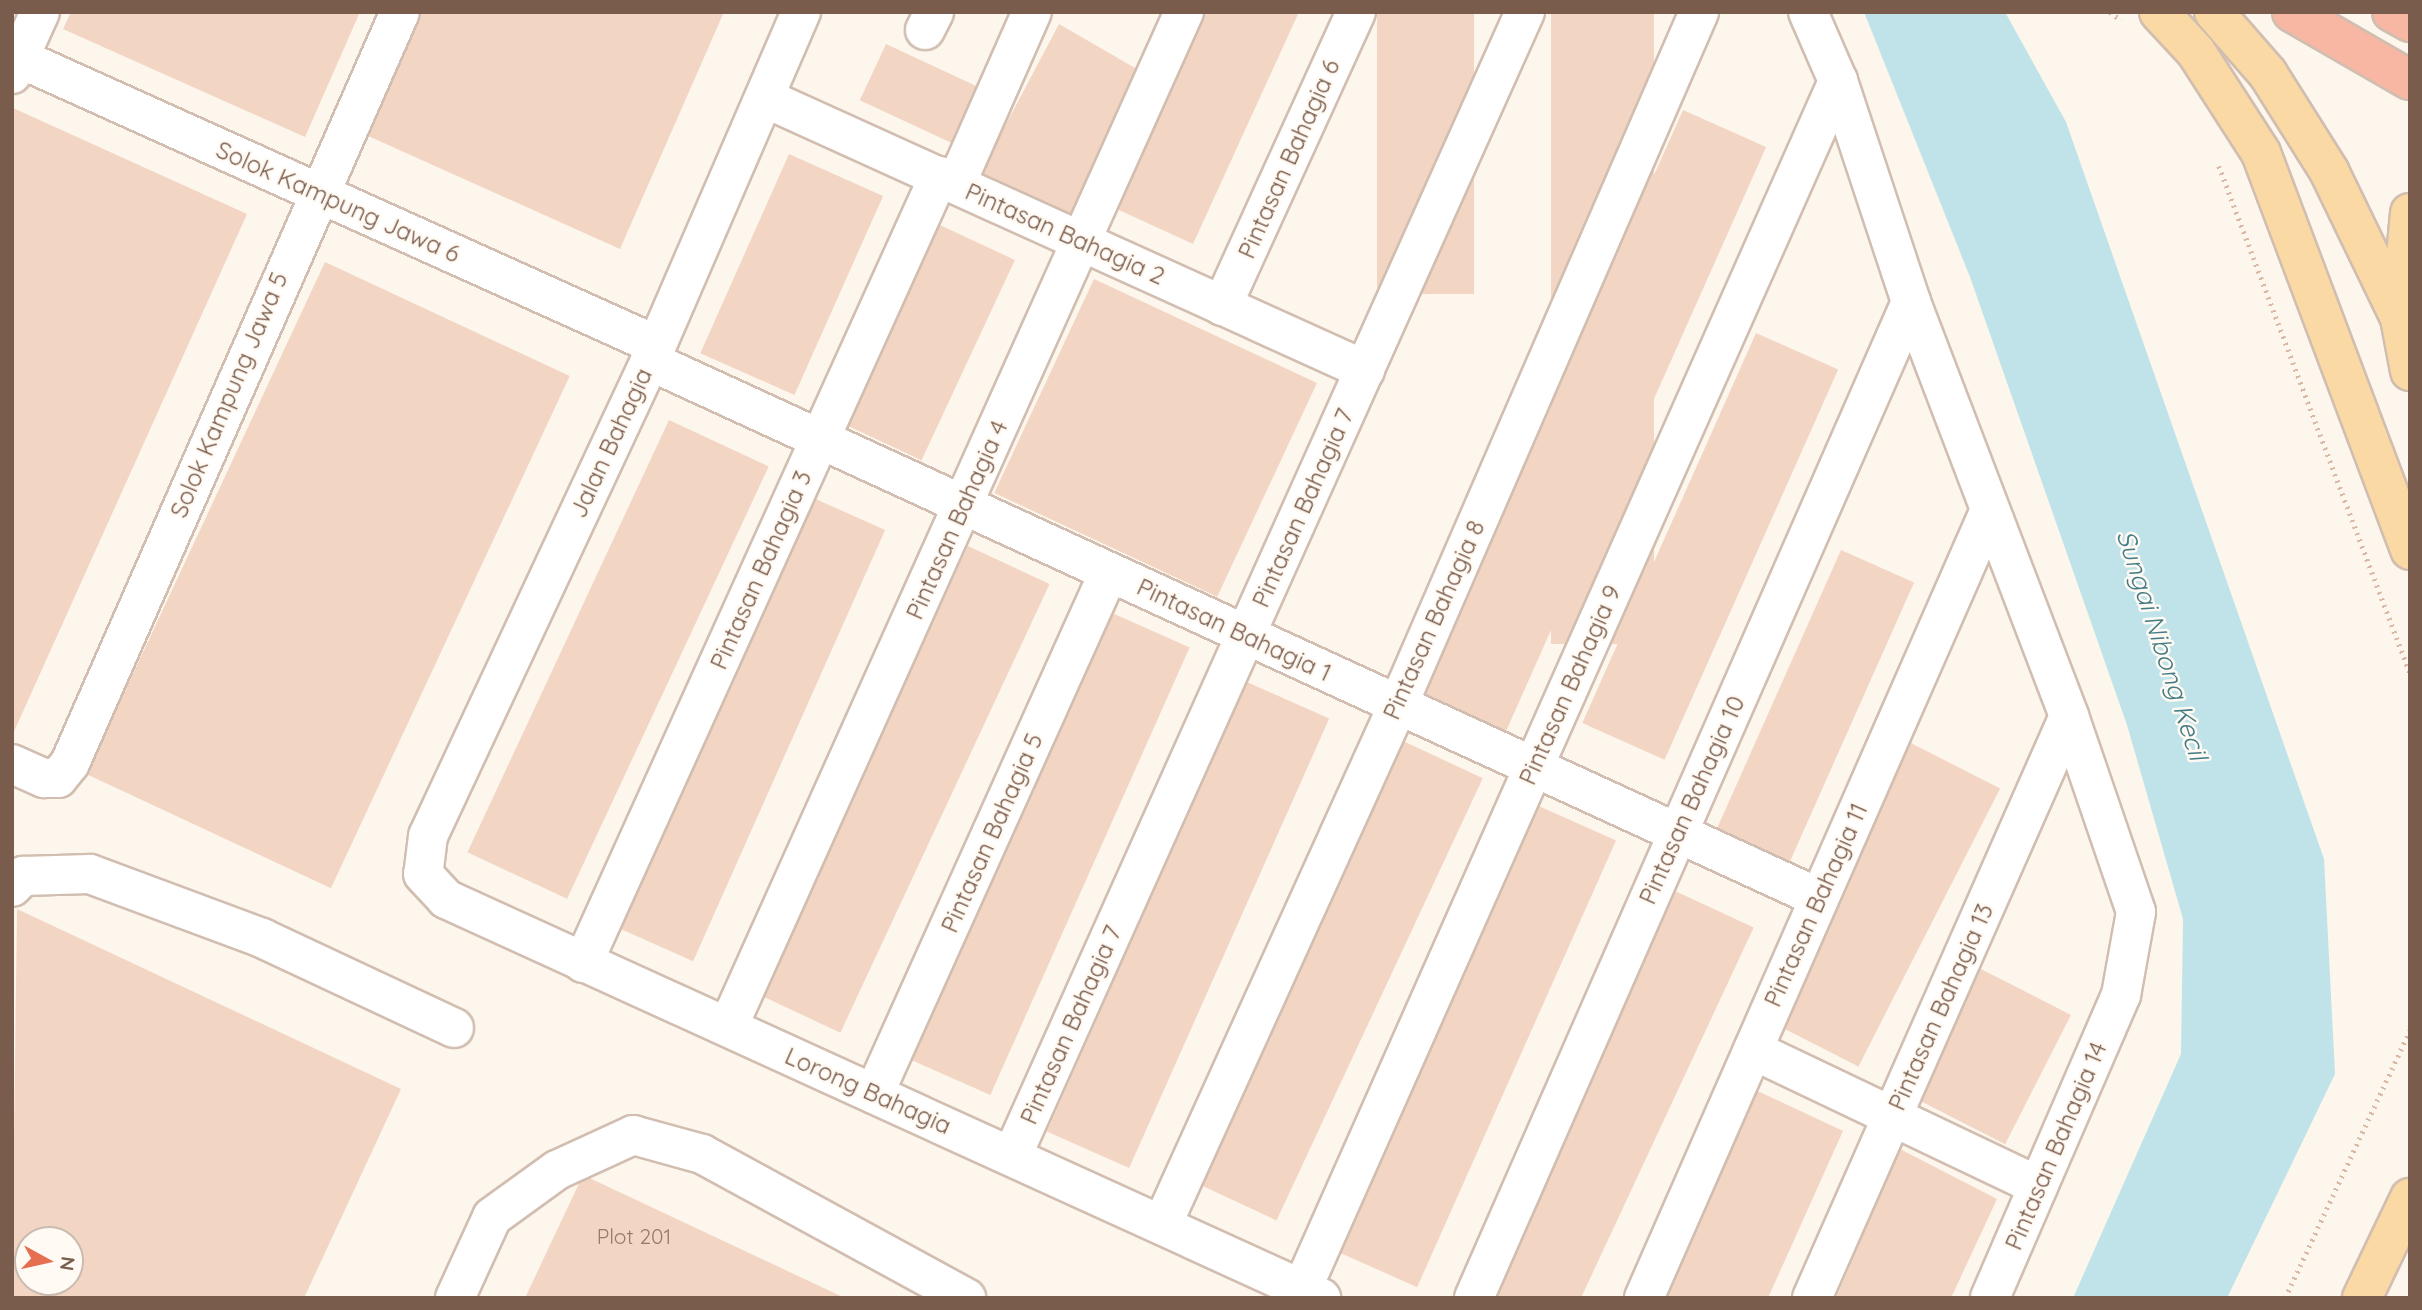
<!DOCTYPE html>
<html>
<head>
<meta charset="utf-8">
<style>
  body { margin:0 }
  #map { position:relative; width:2422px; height:1310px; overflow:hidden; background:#fdf6ec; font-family:Quicksand,sans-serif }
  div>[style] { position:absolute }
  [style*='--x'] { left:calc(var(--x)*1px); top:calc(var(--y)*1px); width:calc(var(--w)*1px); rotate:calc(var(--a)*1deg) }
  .water>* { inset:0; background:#bfe3e8 }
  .building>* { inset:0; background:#f3d5c3; transform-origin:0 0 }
  .path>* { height:4.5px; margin-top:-2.25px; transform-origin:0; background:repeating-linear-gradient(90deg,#d9b8a5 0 2px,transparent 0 7px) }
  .roads { filter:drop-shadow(2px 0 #d1beb0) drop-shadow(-2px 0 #d1beb0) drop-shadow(0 2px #d1beb0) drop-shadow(0 -2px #d1beb0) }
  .minor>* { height:38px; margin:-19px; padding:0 19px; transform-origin:19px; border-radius:19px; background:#fff }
  .major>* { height:38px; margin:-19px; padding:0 19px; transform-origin:19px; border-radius:19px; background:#fbd9a5 }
  .highway>* { height:38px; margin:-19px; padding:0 19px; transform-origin:19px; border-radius:19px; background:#f7b7a3 }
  span { translate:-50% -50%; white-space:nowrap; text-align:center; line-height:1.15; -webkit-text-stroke:5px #fffaf3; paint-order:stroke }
  .number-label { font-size:21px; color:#987a6a }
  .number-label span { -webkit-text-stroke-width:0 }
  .street-label { font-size:24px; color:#7a5c4d }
  .water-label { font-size:26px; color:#437c86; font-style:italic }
  .frame { position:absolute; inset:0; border:14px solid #7a5c4d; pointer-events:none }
  .north { position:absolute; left:14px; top:1226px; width:70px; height:70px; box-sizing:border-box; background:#fffaf3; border:2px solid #cabbb1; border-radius:50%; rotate:98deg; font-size:19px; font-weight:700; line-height:28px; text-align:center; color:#7a5c4d }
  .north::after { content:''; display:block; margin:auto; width:24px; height:32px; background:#e76f51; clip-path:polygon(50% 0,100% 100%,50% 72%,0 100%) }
</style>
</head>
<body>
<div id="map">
  <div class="water">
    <i style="clip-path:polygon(1864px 12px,2005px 12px,2066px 122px,2324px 859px,2335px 1074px,2227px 1298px,2073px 1298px,2181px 1054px,2183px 919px,2127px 725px,1970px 277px)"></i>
  </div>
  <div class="building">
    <i style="clip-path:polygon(71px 12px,360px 12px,305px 137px,63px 29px)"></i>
    <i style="clip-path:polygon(420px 12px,724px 12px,620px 249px,366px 135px)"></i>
    <i style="clip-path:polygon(1196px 12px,1299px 12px,1193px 244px,1108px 205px)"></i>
    <i style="left:1377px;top:12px;width:97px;height:282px"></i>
    <i style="left:1551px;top:12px;width:103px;height:632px"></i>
    <i style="clip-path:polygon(1059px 24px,1142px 72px,1078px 212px,1064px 216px,977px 179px)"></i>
    <i style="left:886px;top:44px;width:102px;height:62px;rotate:25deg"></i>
    <i style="clip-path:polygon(13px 108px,247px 214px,12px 736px,12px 110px)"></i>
    <i style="left:1683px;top:110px;width:91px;height:641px;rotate:24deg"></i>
    <i style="left:789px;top:154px;width:103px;height:218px;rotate:24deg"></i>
    <i style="left:927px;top:219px;width:97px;height:221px;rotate:25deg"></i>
    <i style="left:325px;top:262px;width:270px;height:565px;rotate:25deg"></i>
    <i style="left:1094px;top:279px;width:246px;height:236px;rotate:25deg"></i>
    <i style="left:1756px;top:333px;width:90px;height:427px;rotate:24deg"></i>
    <i style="left:669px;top:420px;width:110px;height:477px;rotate:25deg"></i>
    <i style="left:802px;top:493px;width:91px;height:472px;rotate:24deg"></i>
    <i style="left:968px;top:546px;width:90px;height:495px;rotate:25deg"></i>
    <i style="left:1841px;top:550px;width:80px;height:308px;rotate:24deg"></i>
    <i style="left:1101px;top:608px;width:97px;height:490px;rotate:24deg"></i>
    <i style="left:1247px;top:682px;width:90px;height:492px;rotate:24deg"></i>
    <i style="left:1903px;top:739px;width:109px;height:312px;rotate:27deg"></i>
    <i style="left:1403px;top:741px;width:88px;height:488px;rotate:25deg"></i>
    <i style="left:1532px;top:803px;width:92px;height:489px;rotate:24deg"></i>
    <i style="left:1673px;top:890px;width:89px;height:446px;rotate:25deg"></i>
    <i style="clip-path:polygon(evenodd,17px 909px,401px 1089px,304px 1298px,12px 1298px,17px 909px,28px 1240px,70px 1240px,70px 1282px,28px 1282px,28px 1240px)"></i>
    <i style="left:1973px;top:965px;width:110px;height:145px;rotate:27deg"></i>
    <i style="clip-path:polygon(1751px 1088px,1843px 1131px,1768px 1298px,1654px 1298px)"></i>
    <i style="clip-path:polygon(1900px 1149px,1997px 1199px,1951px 1298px,1836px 1298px)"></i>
    <i style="clip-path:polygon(583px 1175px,845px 1298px,525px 1298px)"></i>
  </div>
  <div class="path">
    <i style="--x:2110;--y:12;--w:14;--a:36"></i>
    <i style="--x:2219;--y:166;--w:542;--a:69.36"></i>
    <i style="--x:2285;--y:1298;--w:296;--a:-65"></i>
  </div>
  <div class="roads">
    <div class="minor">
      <i style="--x:801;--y:12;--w:380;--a:113.4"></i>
      <i style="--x:650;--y:361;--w:524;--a:115.05"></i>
      <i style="--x:428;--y:836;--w:38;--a:97"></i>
      <i style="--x:423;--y:874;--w:34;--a:47"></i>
      <i style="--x:446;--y:899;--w:962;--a:24.51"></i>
      <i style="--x:1808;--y:12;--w:75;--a:66.5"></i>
      <i style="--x:1838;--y:81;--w:233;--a:71.7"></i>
      <i style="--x:1911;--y:302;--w:443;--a:69.1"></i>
      <i style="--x:2069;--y:716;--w:207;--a:71.1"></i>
      <i style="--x:2136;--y:912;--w:84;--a:100.2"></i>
      <i style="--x:2121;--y:995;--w:330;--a:113.4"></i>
      <i style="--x:925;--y:30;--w:20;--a:-63"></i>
      <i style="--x:19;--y:58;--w:699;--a:24.25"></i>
      <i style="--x:12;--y:74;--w:68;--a:-65.7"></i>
      <i style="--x:765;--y:98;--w:659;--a:24.39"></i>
      <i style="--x:956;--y:184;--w:188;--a:-66.2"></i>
      <i style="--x:1222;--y:306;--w:323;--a:-65.5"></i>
      <i style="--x:650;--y:361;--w:1286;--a:24.67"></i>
      <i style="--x:12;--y:764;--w:35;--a:24"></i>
      <i style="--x:44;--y:778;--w:14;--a:0"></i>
      <i style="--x:58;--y:778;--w:19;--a:-51"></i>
      <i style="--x:70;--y:763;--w:820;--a:-66.28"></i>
      <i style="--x:12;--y:887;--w:16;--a:-45"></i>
      <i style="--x:23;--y:876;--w:67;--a:-1.7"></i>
      <i style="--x:90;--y:874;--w:184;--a:20.4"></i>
      <i style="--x:262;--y:938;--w:212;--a:25.1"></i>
      <i style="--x:583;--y:963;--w:864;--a:-65.66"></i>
      <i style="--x:728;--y:1027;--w:1113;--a:-65.81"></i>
      <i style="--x:1753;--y:1050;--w:316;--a:25.5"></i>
      <i style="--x:874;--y:1094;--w:572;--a:-65.76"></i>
      <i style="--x:1012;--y:1156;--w:1254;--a:-65.85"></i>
      <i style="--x:1162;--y:1225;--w:571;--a:-65.59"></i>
      <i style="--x:1398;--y:705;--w:756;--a:-66.52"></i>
      <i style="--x:1302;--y:1289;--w:1322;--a:-66.07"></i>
      <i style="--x:455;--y:1298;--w:89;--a:-65.4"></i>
      <i style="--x:492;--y:1217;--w:80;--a:-35.9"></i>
      <i style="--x:557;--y:1170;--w:84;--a:-24.7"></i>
      <i style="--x:633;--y:1135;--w:72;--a:15.4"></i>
      <i style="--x:702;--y:1154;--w:301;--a:28.6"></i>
      <i style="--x:1474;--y:1298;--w:1088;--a:-66.31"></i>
      <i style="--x:1644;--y:1298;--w:858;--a:-66.3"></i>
      <i style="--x:1812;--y:1298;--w:636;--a:-66.17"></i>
    </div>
    <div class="major">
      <i style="--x:2159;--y:12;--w:54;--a:47.2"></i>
      <i style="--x:2196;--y:52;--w:120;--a:57.2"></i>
      <i style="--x:2261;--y:153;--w:424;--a:69.4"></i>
      <i style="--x:2214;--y:12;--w:82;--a:48.9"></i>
      <i style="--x:2268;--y:74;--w:115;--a:57.8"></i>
      <i style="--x:2329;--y:171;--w:163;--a:64.2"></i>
      <i style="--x:2410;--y:213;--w:105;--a:95.4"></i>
      <i style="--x:2400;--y:318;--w:54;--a:79.3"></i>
      <i style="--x:2362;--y:1298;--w:111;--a:-64.4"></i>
    </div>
    <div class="highway">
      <i style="--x:2292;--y:12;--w:136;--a:30"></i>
      <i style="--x:2392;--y:12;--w:21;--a:29"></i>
    </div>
  </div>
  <div class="number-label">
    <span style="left:634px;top:1236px">Plot 201</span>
  </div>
  <div class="street-label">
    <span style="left:1289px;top:159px;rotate:-66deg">Pintasan Bahagia 6</span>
    <span style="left:338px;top:202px;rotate:24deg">Solok Kampung Jawa 6</span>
    <span style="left:1065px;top:234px;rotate:24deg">Pintasan Bahagia 2</span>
    <span style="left:229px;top:395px;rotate:-67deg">Solok Kampung Jawa 5</span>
    <span style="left:611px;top:443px;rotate:-65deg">Jalan Bahagia</span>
    <span style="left:1303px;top:508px;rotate:-66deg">Pintasan Bahagia 7</span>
    <span style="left:957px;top:520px;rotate:-66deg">Pintasan Bahagia 4</span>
    <span style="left:761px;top:570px;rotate:-66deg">Pintasan Bahagia 3</span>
    <span style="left:1434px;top:620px;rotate:-66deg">Pintasan Bahagia 8</span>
    <span style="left:1234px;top:630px;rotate:25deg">Pintasan Bahagia 1</span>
    <span style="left:1570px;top:685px;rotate:-66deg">Pintasan Bahagia 9</span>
    <span style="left:1692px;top:800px;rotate:-66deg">Pintasan Bahagia 10</span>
    <span style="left:992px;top:833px;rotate:-66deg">Pintasan Bahagia 5</span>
    <span style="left:1816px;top:905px;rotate:-66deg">Pintasan Bahagia 11</span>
    <span style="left:1941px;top:1007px;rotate:-66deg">Pintasan Bahagia 13</span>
    <span style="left:1071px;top:1025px;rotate:-66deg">Pintasan Bahagia 7</span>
    <span style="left:868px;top:1091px;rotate:24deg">Lorong Bahagia</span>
    <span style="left:2056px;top:1146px;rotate:-67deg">Pintasan Bahagia 14</span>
  </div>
  <div class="water-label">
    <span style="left:2162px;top:645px;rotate:72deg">Sungai Nibong Kecil</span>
  </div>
  <div class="frame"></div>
  <div class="north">N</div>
</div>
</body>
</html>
